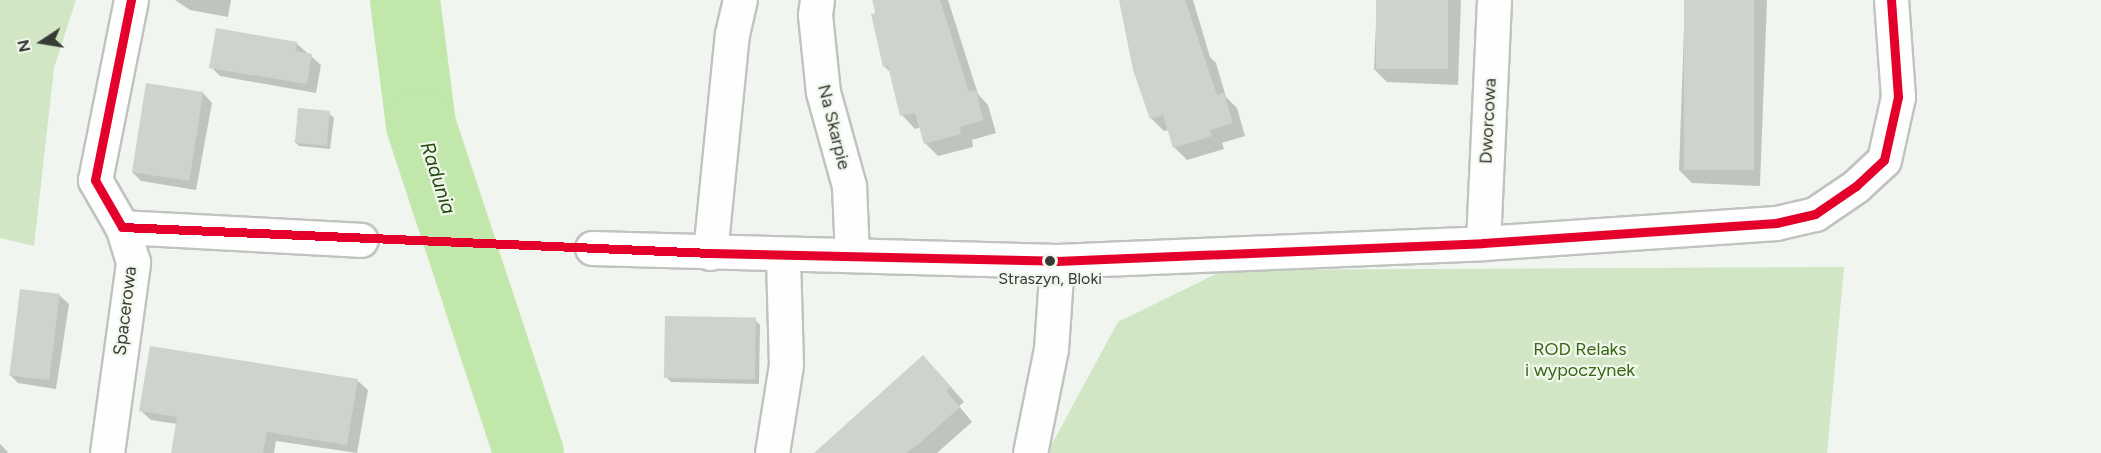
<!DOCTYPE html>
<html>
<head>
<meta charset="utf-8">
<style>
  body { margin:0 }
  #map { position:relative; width:2101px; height:453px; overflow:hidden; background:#f1f5ef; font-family:Figtree,sans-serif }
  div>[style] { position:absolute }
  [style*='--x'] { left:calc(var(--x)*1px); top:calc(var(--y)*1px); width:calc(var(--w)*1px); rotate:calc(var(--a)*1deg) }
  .green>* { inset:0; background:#d0e6c4 }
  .shadow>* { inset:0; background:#0003 }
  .river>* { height:70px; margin:-35px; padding:0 35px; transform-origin:35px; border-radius:35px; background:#c1e7ab }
  .building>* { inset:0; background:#cfd3ce; transform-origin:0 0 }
  .roads { filter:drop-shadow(2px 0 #c0c3bf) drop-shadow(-2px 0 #c0c3bf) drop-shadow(0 2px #c0c3bf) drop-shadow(0 -2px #c0c3bf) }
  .street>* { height:33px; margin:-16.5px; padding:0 16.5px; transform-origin:16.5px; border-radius:16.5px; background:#fdfefd }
  .bus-1>* { height:9px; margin:-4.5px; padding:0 4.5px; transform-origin:4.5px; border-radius:4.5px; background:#e4002b }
  .dots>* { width:16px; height:16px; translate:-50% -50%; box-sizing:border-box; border:3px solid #f0f7ed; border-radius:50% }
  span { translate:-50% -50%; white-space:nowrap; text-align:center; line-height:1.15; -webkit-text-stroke:4.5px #f0f7ed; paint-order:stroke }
  .bus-label { font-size:16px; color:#383a36 }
  .street-label { font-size:18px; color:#383a36 }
  .park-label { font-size:18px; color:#386613 }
  .water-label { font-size:20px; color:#27480f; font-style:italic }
  .north { position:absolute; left:12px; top:12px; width:60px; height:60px; -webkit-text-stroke:4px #f0f7ed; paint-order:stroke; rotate:258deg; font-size:16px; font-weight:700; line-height:24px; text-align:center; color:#383a36 }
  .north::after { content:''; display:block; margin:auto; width:21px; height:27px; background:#383a36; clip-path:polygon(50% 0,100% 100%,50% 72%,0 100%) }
</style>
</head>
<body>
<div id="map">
  <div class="green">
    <i style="clip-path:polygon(0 0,76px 0,54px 68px,34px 246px,0 238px)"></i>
    <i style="clip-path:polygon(1844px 267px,1827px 453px,1047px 453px,1118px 322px,1224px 270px)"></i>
  </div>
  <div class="shadow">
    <i style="clip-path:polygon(175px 0,231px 0,228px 17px,190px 10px)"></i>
    <i style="clip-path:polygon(873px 0,948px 0,978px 94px,988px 105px,996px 133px,972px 140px,973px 147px,938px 156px,925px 143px,921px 127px,915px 129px,902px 115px,891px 73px,885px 67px)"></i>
    <i style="clip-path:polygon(1120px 0,1193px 0,1210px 57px,1216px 63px,1226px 97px,1237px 108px,1245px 136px,1222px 143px,1224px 149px,1187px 160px,1174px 147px,1169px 130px,1164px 131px,1151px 118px)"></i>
    <i style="clip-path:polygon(1377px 0,1461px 0,1458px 85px,1387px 82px,1374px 69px)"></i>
    <i style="clip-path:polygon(1685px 0,1767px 0,1760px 186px,1692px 183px,1679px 170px)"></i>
    <i style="clip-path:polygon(296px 43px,321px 65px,316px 93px,220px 76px,211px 67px)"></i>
    <i style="clip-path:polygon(203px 93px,212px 103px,196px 190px,141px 181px,132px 172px)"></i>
    <i style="clip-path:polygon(329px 113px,334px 118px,330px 149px,299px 146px,294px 141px)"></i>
    <i style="clip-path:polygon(59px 295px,69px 304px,56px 389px,18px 383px,9px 374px)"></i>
    <i style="clip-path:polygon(755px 320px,760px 325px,759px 384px,671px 382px,666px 377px)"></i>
    <i style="clip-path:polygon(151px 347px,358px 381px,368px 390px,357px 453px,276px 441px,274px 453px,172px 453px,177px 424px,151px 420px,141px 411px)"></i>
    <i style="clip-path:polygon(937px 371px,964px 402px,959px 406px,972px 422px,937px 453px,816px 453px)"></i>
    <i style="clip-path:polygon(0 444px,8px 452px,7px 453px,0 453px)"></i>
  </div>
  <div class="river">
    <i style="--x:405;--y:0;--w:126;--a:82.7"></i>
    <i style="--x:421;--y:125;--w:345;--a:71.8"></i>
  </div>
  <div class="building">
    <i style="clip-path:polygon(872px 0,940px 0,969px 92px,976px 90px,983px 120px,960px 127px,961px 134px,924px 144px,915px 113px,900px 116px,888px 66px,883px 67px,871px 14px,876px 13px)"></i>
    <i style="clip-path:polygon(1119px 0,1185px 0,1217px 95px,1224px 93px,1233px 123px,1210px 130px,1212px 136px,1173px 148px,1163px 115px,1150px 119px,1133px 70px)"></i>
    <i style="left:1376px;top:0;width:72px;height:69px"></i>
    <i style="left:1684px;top:0;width:70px;height:170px"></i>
    <i style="clip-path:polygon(216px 28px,297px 42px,295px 51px,312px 54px,307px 84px,209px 68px)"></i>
    <i style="left:146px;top:83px;width:58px;height:90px;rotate:9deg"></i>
    <i style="left:298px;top:108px;width:32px;height:35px;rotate:5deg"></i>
    <i style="left:20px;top:289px;width:40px;height:87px;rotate:7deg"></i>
    <i style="left:665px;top:316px;width:91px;height:62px;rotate:1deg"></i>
    <i style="clip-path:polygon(150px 346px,358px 379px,347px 445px,267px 432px,263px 453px,171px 453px,177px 417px,139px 411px)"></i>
    <i style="clip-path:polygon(923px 355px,951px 387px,946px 391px,960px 407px,921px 442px,906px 453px,814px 453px)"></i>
  </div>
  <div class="roads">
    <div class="street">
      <i style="--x:817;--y:0;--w:15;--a:98"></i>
      <i style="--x:815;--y:15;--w:77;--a:84.1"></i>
      <i style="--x:823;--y:92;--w:98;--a:74.5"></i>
      <i style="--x:849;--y:186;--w:69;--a:87.5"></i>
      <i style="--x:122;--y:227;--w:239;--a:3.1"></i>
      <i style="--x:1483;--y:243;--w:243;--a:-87.4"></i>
      <i style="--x:592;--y:248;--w:465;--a:1.6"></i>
      <i style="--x:1057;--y:261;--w:426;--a:-2.4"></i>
      <i style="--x:1483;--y:243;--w:294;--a:-3.9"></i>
      <i style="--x:1776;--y:223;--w:40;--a:-13"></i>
      <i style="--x:1815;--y:214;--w:50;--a:-34.3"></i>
      <i style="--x:1856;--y:186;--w:38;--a:-43"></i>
      <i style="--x:1884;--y:160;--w:65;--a:-77.5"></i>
      <i style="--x:1898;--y:97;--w:97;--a:-94.1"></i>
      <i style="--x:710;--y:253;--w:220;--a:-84.3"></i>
      <i style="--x:732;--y:34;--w:35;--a:-77"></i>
      <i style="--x:107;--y:453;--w:193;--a:-82.2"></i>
      <i style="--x:133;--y:262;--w:37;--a:-107"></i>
      <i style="--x:122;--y:227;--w:54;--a:-119.9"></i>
      <i style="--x:95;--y:180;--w:184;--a:-78.7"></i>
      <i style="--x:772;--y:453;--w:89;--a:-81"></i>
      <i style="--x:786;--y:365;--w:110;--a:-91.6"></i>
      <i style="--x:1030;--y:453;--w:106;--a:-78.6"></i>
      <i style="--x:1051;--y:349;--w:88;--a:-86.1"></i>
    </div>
  </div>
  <div class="bus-1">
    <i style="--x:122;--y:227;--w:589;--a:2.53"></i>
    <i style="--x:710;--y:253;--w:347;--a:1.3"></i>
    <i style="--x:1057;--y:261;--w:426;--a:-2.4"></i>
    <i style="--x:1483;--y:243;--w:294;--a:-3.9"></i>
    <i style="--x:1776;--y:223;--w:40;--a:-13"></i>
    <i style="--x:1815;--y:214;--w:50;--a:-34.3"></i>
    <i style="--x:1856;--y:186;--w:38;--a:-43"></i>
    <i style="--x:1884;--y:160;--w:65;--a:-77.5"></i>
    <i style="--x:1898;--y:97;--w:97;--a:-94.1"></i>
    <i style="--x:122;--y:227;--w:54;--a:-119.9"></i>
    <i style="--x:95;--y:180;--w:184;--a:-78.7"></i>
  </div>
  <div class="dots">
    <i style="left:1050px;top:261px;background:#383a36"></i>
  </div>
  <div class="bus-label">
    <span style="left:1050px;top:279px">Straszyn, Bloki</span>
  </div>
  <div class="street-label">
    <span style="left:1488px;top:121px;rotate:-87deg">Dworcowa</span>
    <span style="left:834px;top:127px;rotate:76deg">Na Skarpie</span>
    <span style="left:125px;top:311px;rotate:-83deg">Spacerowa</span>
  </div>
  <div class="park-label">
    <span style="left:1580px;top:360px">ROD Relaks<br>i wypoczynek</span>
  </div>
  <div class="water-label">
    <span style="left:438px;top:178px;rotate:72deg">Radunia</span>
  </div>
  <div class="north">N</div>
</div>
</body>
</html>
